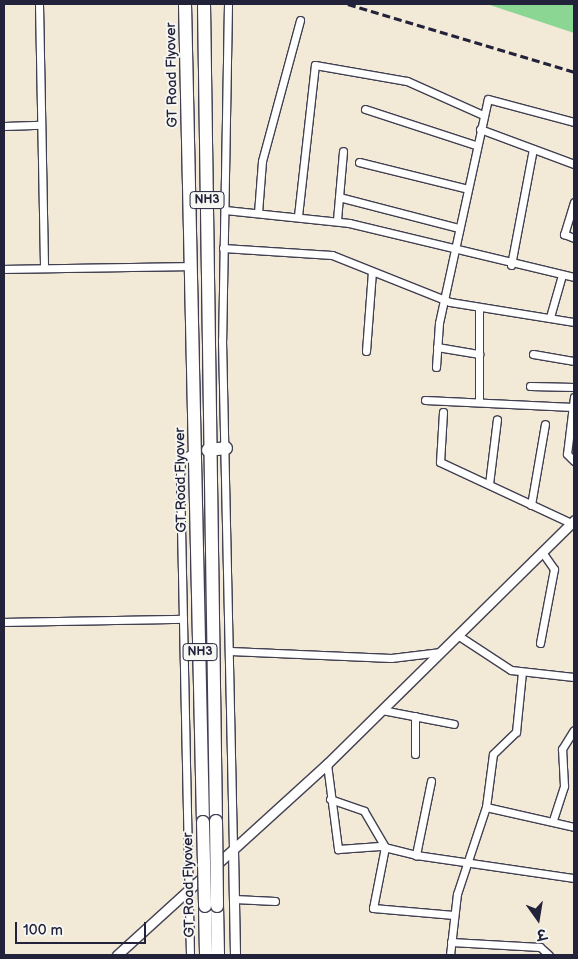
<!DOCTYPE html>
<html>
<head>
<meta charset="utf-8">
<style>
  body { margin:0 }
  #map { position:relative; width:578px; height:959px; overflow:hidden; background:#f3e9d7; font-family:"Balsamiq Sans","Playpen Sans Deva",sans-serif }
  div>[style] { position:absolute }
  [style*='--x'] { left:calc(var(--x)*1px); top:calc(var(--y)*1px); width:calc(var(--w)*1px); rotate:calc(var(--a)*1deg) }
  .green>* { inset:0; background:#8bd692 }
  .roads { filter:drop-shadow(1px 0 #414052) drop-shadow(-1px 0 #414052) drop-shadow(0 1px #414052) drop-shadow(0 -1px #414052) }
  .minor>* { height:7px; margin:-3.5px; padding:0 3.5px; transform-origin:3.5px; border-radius:3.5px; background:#fff }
  .tertiary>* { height:9px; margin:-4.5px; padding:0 4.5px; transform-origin:4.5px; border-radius:4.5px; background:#fff }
  .trunk>* { height:12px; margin:-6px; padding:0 6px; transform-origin:6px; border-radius:6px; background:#fff }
  .rail>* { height:2.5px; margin-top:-1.25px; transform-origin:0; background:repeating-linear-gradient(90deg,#22223b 0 8px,transparent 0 12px) }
  .bridges { filter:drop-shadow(1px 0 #414052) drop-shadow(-1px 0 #414052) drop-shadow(0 1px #414052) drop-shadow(0 -1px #414052) }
  .trunk-bridge>* { height:12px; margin:-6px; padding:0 6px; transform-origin:6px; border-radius:6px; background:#fff }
  span { translate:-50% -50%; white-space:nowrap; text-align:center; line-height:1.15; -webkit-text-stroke:4px #f6f6f2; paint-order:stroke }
  .shield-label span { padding:1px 4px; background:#f6f6f2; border:1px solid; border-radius:4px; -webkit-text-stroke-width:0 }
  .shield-label { font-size:12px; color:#22223b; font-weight:700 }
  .street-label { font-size:14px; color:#22223b }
  .frame { position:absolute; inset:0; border:5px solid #22223b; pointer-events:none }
  .north { position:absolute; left:513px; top:894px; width:50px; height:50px; -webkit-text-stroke:4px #f6f6f2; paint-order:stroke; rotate:167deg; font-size:14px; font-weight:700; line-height:20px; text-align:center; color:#22223b }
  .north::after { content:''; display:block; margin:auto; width:18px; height:22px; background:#22223b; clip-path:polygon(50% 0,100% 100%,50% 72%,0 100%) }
  .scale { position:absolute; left:15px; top:922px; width:131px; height:22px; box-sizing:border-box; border:2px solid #22223b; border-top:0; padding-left:6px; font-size:15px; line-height:18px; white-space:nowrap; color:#22223b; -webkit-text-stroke:4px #f6f6f2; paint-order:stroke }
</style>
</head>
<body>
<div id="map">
  <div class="green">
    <i style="clip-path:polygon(487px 4px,574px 4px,574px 33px)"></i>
  </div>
  <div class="roads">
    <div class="minor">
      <i style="--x:39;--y:4;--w:264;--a:88.9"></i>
      <i style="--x:228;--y:4;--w:336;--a:91"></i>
      <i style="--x:222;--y:340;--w:510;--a:88.76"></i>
      <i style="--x:365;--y:109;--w:116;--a:18.1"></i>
      <i style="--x:4;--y:126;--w:37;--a:-2"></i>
      <i style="--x:480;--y:129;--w:100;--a:20.4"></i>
      <i style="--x:359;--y:162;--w:112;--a:13.9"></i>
      <i style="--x:339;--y:197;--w:124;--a:14.5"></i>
      <i style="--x:574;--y:202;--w:34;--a:107"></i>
      <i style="--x:564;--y:234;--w:11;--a:22"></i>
      <i style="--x:225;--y:210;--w:125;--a:6"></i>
      <i style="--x:349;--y:223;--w:231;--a:13.5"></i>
      <i style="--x:258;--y:213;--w:52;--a:-85.6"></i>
      <i style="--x:262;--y:161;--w:146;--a:-74.9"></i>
      <i style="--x:298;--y:216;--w:152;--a:-83.6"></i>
      <i style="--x:315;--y:65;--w:93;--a:9.9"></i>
      <i style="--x:407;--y:81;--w:83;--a:24.1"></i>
      <i style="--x:337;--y:220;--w:69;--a:-85"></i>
      <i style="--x:223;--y:248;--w:109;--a:3.7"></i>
      <i style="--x:332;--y:255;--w:127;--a:21.7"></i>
      <i style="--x:450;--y:302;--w:126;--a:9.2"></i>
      <i style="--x:511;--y:265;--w:118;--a:-79.3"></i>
      <i style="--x:4;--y:269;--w:188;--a:-0.9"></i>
      <i style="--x:479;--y:307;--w:95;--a:90"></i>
      <i style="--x:550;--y:317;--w:44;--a:-74.1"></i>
      <i style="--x:437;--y:347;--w:43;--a:9.5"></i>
      <i style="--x:366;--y:351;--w:79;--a:-85.7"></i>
      <i style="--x:533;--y:354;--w:42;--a:9.7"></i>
      <i style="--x:436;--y:367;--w:44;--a:-86.1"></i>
      <i style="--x:439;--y:323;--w:229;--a:-77.7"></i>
      <i style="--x:488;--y:99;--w:89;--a:15"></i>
      <i style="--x:530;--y:386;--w:44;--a:1.3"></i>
      <i style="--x:574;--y:397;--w:57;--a:97"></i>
      <i style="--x:567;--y:454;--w:10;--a:45"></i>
      <i style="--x:425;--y:400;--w:148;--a:2.7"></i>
      <i style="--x:443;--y:412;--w:50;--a:93.4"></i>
      <i style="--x:440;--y:462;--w:145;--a:25"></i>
      <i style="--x:489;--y:484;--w:65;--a:-83"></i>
      <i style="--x:531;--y:505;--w:82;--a:-80.2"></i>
      <i style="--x:4;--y:622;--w:179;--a:-1"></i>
      <i style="--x:459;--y:636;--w:62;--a:33.2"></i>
      <i style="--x:511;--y:670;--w:63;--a:6.3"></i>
      <i style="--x:540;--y:643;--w:75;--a:-79.3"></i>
      <i style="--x:554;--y:569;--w:19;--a:-125"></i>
      <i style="--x:230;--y:651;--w:161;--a:2.5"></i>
      <i style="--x:391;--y:658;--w:50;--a:-6.8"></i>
      <i style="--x:382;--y:710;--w:73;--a:11"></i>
      <i style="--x:415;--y:754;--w:38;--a:-90"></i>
      <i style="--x:327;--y:764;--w:86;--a:82.6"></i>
      <i style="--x:338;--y:849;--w:42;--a:-4.1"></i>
      <i style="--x:380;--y:846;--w:37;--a:14"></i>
      <i style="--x:431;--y:781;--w:76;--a:101.5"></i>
      <i style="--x:416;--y:855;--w:160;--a:8.3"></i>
      <i style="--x:330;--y:799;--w:36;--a:19"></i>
      <i style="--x:364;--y:811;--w:42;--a:59.7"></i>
      <i style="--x:385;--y:847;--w:62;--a:101.1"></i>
      <i style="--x:373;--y:908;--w:81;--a:4.9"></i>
      <i style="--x:486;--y:807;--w:90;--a:12.8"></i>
      <i style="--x:553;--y:820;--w:36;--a:-72"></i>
      <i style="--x:564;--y:786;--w:37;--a:-93"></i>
      <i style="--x:562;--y:749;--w:22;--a:-58"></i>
      <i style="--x:234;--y:899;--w:41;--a:2.8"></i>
      <i style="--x:451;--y:942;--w:89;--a:3.2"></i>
      <i style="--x:540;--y:947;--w:12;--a:42"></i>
      <i style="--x:190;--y:955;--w:479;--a:-91.2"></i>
      <i style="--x:180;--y:476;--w:16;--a:-86"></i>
      <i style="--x:181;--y:460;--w:17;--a:-33"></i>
      <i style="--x:450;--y:955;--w:61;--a:-83.5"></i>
      <i style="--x:457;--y:894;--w:92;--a:-71.6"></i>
      <i style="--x:486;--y:807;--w:53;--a:-82.5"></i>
      <i style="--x:493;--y:754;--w:32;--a:-44"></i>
      <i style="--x:516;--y:732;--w:60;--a:-84.3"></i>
    </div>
    <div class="tertiary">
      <i style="--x:233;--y:850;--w:105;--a:88.9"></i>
      <i style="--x:117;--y:955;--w:284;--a:-42.3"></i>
      <i style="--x:327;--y:764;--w:347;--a:-44.6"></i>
    </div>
    <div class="trunk">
      <i style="--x:185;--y:4;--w:818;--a:88.74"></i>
      <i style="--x:204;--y:4;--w:817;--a:89.16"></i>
      <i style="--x:208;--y:450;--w:18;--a:-6"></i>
      <i style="--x:205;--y:906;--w:49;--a:88.8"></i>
      <i style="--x:217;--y:906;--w:49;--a:88.8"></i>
    </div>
  </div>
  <div class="rail">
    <i style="--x:348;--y:4;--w:236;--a:16.7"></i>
  </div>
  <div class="bridges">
    <div class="trunk-bridge">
      <i style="--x:216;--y:821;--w:85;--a:89.3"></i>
      <i style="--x:203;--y:822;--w:84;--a:88.6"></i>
    </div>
  </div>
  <div class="shield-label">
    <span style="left:207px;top:200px">NH3</span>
    <span style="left:200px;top:652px">NH3</span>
  </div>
  <div class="street-label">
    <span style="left:172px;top:75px;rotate:-91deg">GT Road Flyover</span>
    <span style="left:181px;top:480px;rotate:-91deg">GT Road Flyover</span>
    <span style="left:189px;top:885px;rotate:-91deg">GT Road Flyover</span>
  </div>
  <div class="frame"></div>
  <div class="north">उ</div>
  <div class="scale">100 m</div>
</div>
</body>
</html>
